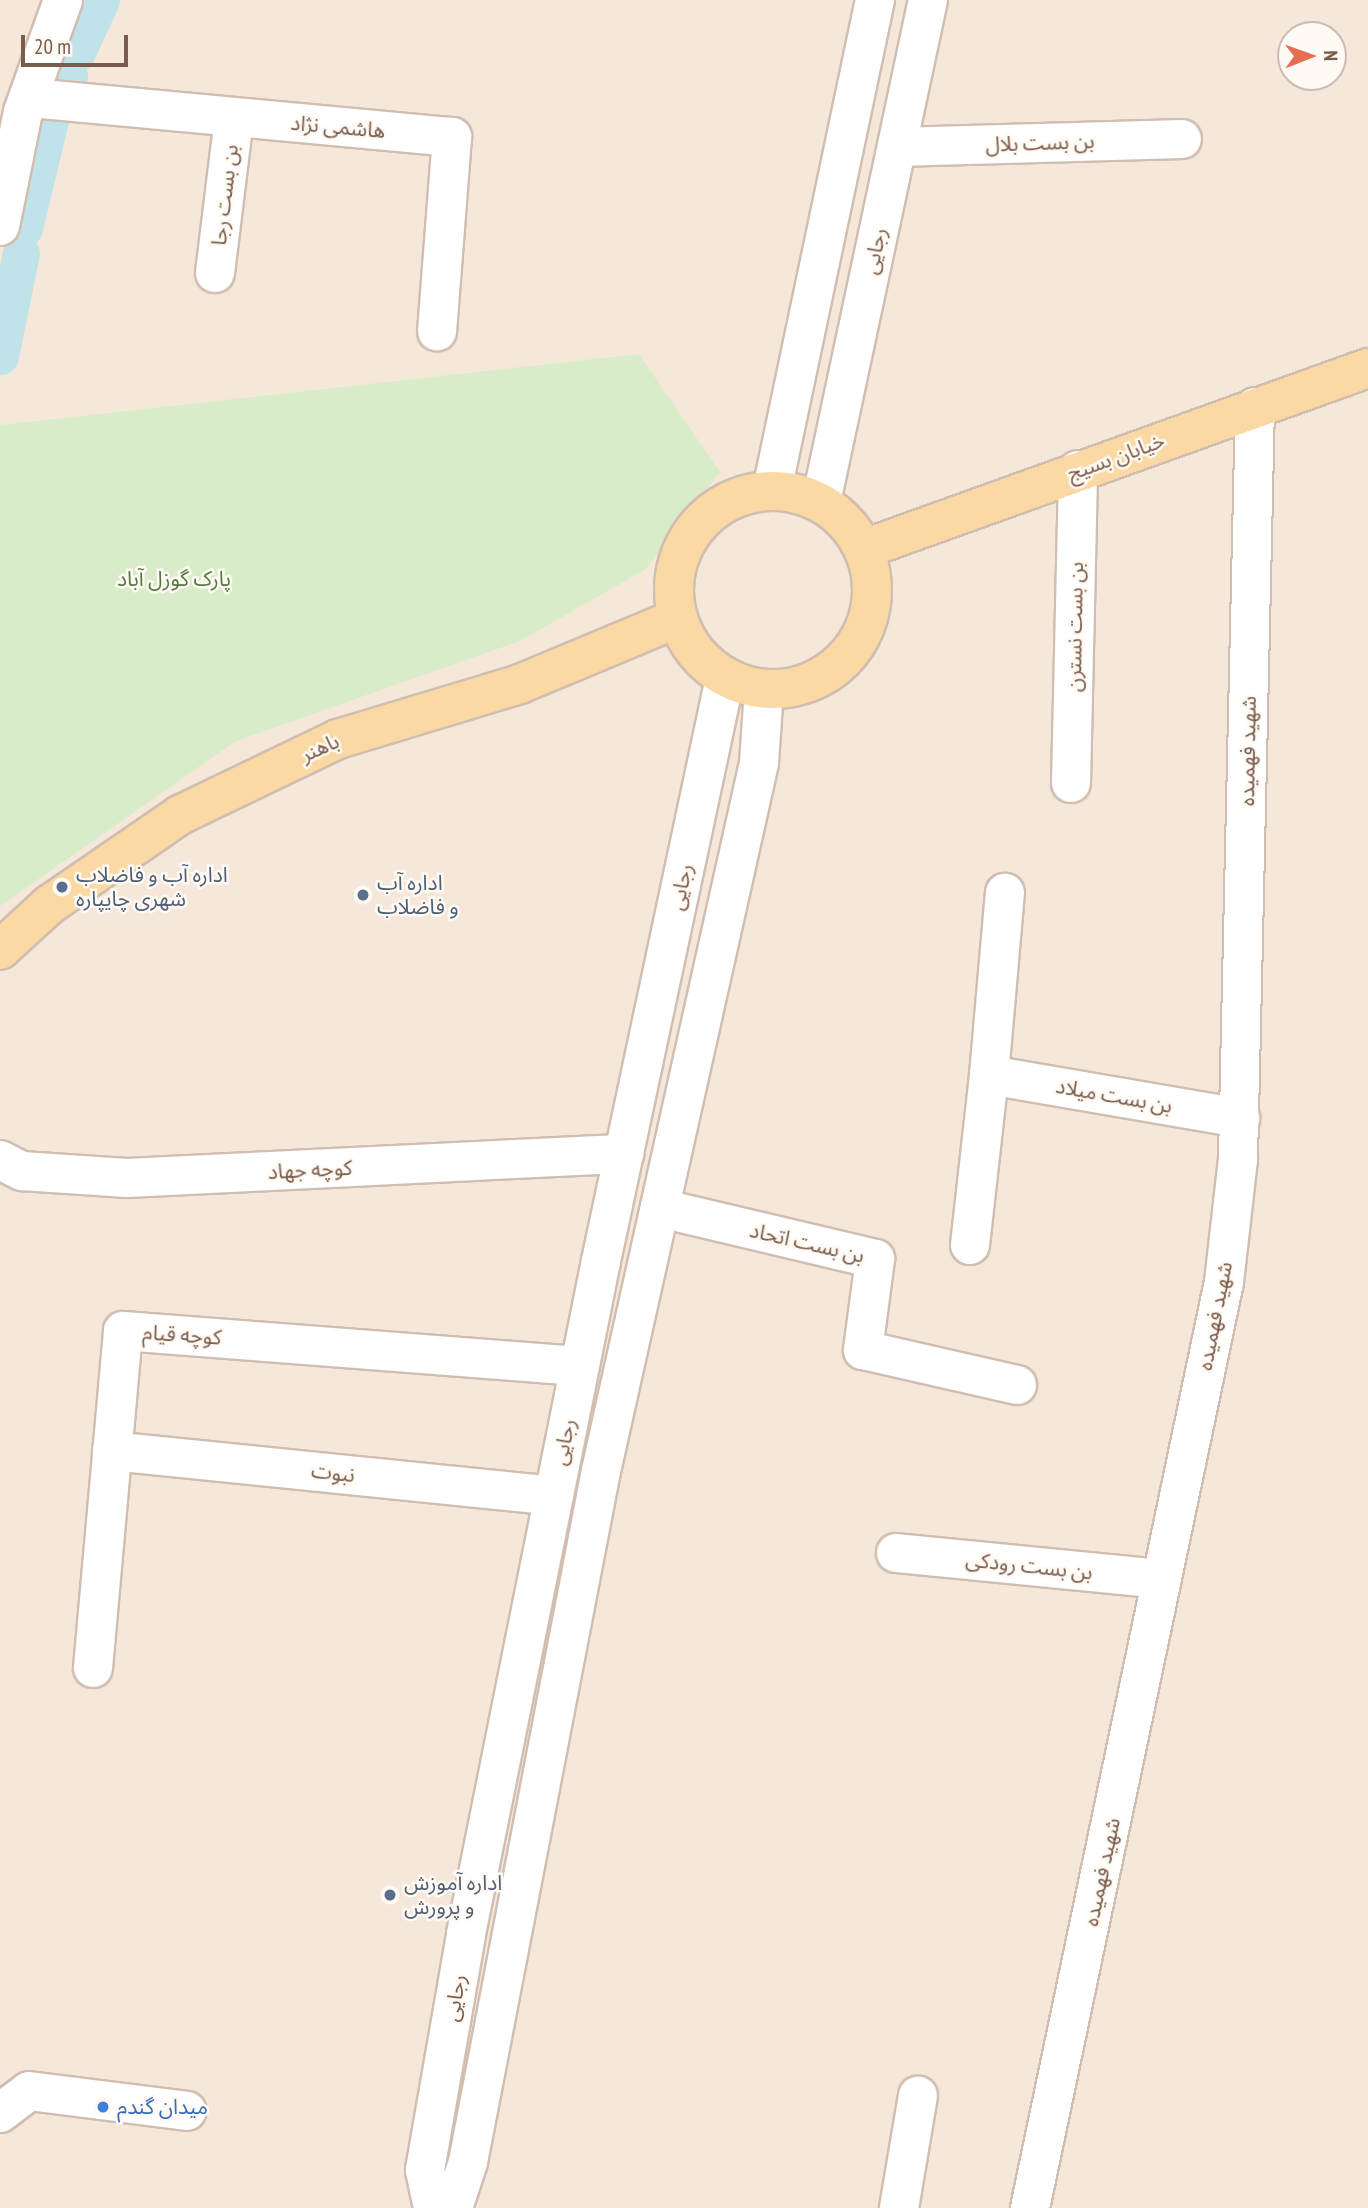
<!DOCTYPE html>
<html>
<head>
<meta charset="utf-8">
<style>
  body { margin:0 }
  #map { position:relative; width:1368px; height:2208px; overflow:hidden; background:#fdf6ec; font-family:"PT Sans Narrow","Noto Sans Arabic",sans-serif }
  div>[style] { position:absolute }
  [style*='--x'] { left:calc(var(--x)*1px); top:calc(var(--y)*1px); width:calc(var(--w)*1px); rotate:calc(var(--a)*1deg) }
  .residential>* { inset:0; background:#f5e8da }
  .green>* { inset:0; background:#d8ecc9 }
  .canal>* { height:37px; margin:-18.5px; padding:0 18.5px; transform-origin:18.5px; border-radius:18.5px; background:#bfe3e8 }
  .roads { filter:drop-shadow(2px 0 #d1beb0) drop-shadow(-2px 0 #d1beb0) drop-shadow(0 2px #d1beb0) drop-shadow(0 -2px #d1beb0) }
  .minor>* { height:38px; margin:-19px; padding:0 19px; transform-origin:19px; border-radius:19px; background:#fff }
  .major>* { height:38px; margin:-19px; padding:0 19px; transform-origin:19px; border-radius:19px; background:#fbd9a5 }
  .major>.ring { margin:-19px; padding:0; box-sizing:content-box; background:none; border:38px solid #fbd9a5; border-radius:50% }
  .dots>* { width:19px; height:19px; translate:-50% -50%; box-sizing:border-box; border:4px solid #fffaf3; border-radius:50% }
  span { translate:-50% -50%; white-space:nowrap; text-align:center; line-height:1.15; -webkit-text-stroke:5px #fffaf3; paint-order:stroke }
  .street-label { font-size:21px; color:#7a5c4d }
  .park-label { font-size:21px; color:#537a41 }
  .service-label { font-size:21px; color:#4e5e75 }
  .left { translate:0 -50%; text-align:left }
  .shop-label { font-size:21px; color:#366cbe }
  .north { position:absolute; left:1277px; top:21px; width:70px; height:70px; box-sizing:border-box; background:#fffaf3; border:2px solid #cabbb1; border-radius:50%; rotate:89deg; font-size:19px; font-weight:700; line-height:28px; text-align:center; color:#7a5c4d }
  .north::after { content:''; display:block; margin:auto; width:24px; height:32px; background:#e76f51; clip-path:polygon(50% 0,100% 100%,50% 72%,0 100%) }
  .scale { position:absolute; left:21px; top:35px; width:107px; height:32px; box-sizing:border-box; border:4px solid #7a5c4d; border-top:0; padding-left:9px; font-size:21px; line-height:24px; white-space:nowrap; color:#7a5c4d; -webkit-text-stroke:5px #fffaf3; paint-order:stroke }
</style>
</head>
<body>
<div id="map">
  <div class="residential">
    <i style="clip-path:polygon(evenodd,0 0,1368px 0,1368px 2208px,0 2208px,0 0,1291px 35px,1333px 35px,1333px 77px,1291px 77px,1291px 35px)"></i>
  </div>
  <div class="green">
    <i style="clip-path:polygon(639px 354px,720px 472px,646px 569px,520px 641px,236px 741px,0 906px,0 425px)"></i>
  </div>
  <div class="canal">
    <i style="--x:76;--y:54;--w:60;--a:-65.2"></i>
    <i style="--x:24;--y:228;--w:120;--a:-76.5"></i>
    <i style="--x:52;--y:111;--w:39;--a:-64"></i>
    <i style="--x:0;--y:356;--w:105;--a:-78.5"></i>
  </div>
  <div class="roads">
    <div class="minor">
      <i style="--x:31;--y:98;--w:423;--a:5.3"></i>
      <i style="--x:452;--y:137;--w:195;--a:94.4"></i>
      <i style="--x:897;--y:147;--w:285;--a:-1.6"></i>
      <i style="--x:0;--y:226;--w:116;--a:-78.6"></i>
      <i style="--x:23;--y:112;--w:119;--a:-70.3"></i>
      <i style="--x:215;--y:273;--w:156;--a:-83"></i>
      <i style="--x:772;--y:490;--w:501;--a:-78.13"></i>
      <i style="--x:821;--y:502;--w:513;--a:-77.97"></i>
      <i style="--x:1071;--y:783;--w:313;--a:-88.7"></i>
      <i style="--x:989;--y:1075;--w:183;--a:-85"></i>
      <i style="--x:0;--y:1160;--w:25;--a:27"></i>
      <i style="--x:22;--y:1171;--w:105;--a:3.8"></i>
      <i style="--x:127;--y:1178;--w:498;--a:-2.8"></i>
      <i style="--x:660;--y:1208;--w:221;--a:13.3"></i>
      <i style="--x:875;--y:1259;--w:92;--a:97.5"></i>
      <i style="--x:863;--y:1350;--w:158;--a:12.8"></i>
      <i style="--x:970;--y:1245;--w:171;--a:-83.6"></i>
      <i style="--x:989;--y:1075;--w:255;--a:9.7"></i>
      <i style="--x:112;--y:1451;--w:443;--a:5.8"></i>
      <i style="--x:896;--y:1553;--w:267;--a:5.6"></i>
      <i style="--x:93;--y:1668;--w:338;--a:-84.9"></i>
      <i style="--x:123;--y:1331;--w:457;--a:4.4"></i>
      <i style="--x:0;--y:2113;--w:36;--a:-37"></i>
      <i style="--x:29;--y:2091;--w:159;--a:7.2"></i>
      <i style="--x:433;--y:2208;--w:39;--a:-102"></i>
      <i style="--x:425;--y:2170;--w:240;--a:-80.1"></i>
      <i style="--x:466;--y:1934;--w:686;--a:-78.66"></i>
      <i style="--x:601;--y:1261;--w:596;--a:-77.99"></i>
      <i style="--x:453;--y:2208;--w:48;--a:-71.9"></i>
      <i style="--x:468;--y:2162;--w:704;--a:-79.11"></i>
      <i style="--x:601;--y:1471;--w:725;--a:-77.42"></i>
      <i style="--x:759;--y:763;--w:73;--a:-86.1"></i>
      <i style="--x:899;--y:2208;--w:114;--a:-80.4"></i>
      <i style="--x:1030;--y:2208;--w:946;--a:-78.17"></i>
      <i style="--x:1224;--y:1282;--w:123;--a:-83.5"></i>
      <i style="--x:1238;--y:1160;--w:753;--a:-88.71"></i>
    </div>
    <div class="major">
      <i class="ring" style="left:674px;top:491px;width:160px;height:160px"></i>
      <i style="--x:864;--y:549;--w:536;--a:-19.75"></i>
      <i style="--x:0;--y:950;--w:67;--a:-42.6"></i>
      <i style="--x:49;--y:905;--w:159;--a:-34.5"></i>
      <i style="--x:180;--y:815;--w:175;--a:-25.7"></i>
      <i style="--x:338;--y:739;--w:190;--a:-16.8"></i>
      <i style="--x:520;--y:684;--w:171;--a:-22.7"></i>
    </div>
  </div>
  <div class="dots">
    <i style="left:62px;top:887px;background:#5c6f8a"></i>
    <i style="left:363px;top:895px;background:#5c6f8a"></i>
    <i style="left:390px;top:1895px;background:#5c6f8a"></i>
    <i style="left:103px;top:2107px;background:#3f7fe0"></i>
  </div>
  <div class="street-label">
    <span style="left:338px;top:127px;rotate:5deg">هاشمی نژاد</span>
    <span style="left:1040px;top:143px;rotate:-2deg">بن بست بلال</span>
    <span style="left:225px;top:195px;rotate:-83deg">بن بست رجا</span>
    <span style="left:875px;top:251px;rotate:-78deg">رجایی</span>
    <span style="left:1116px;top:457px;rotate:-20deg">خیابان بسیج</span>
    <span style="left:1075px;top:627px;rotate:-89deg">بن بست نسترن</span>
    <span style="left:320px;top:748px;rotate:-24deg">باهنر</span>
    <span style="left:1248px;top:751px;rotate:-89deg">شهید فهمیده</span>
    <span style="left:681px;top:887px;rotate:-78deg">رجایی</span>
    <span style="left:1114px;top:1096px;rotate:10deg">بن بست میلاد</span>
    <span style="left:310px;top:1170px;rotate:-3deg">کوچه جهاد</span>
    <span style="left:807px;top:1243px;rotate:13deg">بن بست اتحاد</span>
    <span style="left:1215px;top:1316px;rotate:-79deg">شهید فهمیده</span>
    <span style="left:182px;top:1335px;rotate:4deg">کوچه قیام</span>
    <span style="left:564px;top:1442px;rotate:-78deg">رجایی</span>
    <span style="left:333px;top:1473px;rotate:6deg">نبوت</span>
    <span style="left:1029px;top:1566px;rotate:6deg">بن بست رودکی</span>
    <span style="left:1102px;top:1872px;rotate:-78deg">شهید فهمیده</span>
    <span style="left:455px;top:1998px;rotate:-80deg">رجایی</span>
  </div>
  <div class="park-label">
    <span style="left:174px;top:579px">پارک گوزل آباد</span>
  </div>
  <div class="service-label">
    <span class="left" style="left:76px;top:887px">اداره آب و فاضلاب<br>شهری چایپاره</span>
    <span class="left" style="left:377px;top:895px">اداره آب<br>و فاضلاب</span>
    <span class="left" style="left:404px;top:1895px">اداره آموزش<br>و پرورش</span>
  </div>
  <div class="shop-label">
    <span class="left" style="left:117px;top:2107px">میدان گندم</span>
  </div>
  <div class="north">N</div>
  <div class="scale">20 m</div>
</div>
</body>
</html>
